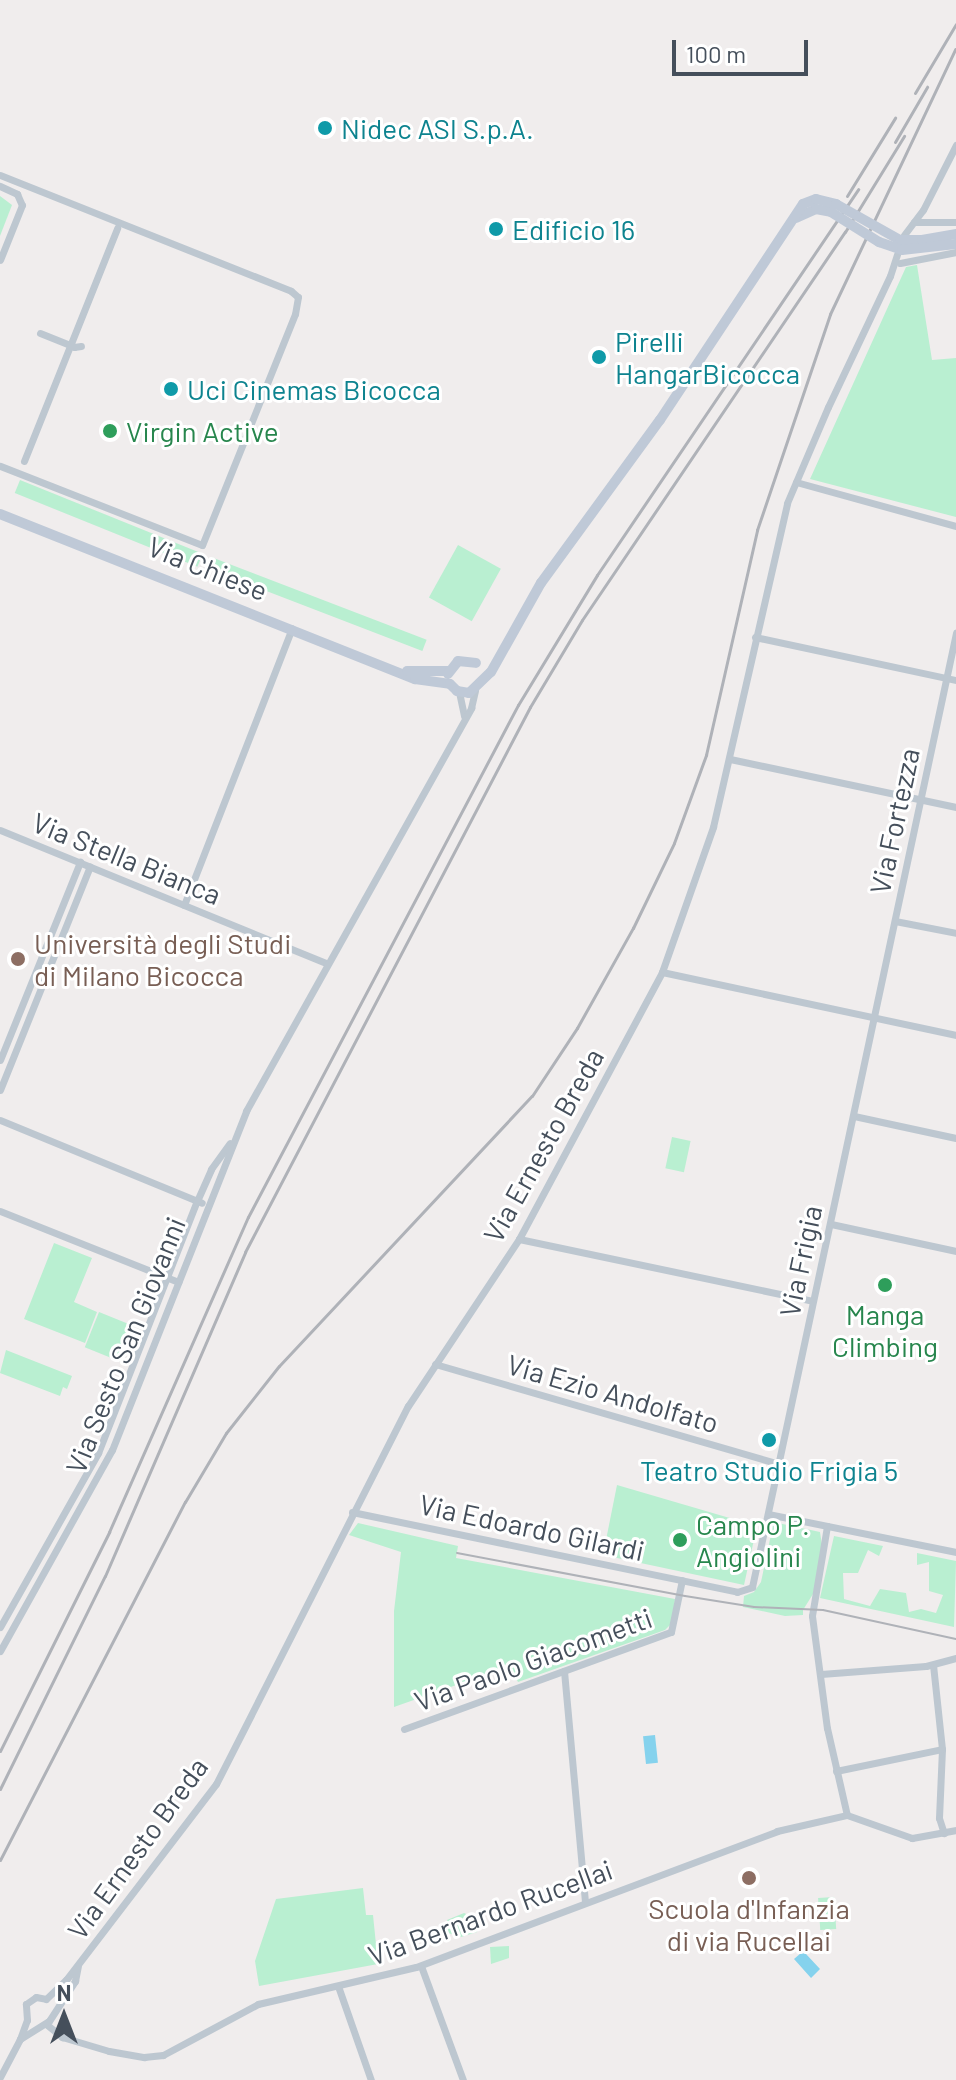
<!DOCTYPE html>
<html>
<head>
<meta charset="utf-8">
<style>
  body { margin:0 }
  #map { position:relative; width:956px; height:2080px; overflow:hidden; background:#f0eded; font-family:Barlow,sans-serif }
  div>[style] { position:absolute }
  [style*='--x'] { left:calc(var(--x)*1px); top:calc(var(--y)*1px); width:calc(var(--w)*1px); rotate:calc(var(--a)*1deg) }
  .green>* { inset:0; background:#b9efd1; transform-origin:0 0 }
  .water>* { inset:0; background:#85d2ed; transform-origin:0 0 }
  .street>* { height:7px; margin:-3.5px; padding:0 3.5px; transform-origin:3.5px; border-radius:3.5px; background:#bdc7d0 }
  .secondary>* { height:10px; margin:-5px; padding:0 5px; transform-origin:5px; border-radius:5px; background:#bfc9d7 }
  .tram>* { height:2px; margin:-1px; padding:0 1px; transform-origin:1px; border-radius:1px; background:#afb2b8 }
  .rail>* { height:3px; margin:-1.5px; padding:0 1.5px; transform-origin:1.5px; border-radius:1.5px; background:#afb2b8 }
  .secondary-bridge>* { height:10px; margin:-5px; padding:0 5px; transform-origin:5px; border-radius:5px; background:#bfc9d7 }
  .dots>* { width:22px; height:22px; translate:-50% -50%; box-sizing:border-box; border:4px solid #fff; border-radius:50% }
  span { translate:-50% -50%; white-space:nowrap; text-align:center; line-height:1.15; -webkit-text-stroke:6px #fff; paint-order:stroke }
  .culture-label { font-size:28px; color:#0d838f }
  .left { translate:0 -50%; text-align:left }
  .leisure-label { font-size:28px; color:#27864d }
  .street-label { font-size:28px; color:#454f5b }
  .education-label { font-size:28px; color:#785e54 }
  .north { position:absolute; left:24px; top:1976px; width:80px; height:80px; -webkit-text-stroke:6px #fff; paint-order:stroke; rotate:0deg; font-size:22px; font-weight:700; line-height:32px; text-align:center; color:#454f5b }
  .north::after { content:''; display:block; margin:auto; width:28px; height:36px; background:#454f5b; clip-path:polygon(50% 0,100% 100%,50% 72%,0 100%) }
  .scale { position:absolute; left:672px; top:40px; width:136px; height:36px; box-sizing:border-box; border:4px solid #454f5b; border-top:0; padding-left:10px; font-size:24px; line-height:28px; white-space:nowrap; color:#454f5b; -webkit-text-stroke:6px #fff; paint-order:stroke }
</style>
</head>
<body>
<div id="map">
  <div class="green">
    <i style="clip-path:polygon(0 196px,12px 205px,0 236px)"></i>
    <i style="clip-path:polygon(917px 265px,932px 360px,956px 358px,956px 517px,810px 479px,906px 267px)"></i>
    <i style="left:20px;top:480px;width:197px;height:14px;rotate:22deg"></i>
    <i style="left:458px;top:545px;width:49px;height:60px;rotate:29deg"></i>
    <i style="left:211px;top:557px;width:231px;height:12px;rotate:21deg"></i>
    <i style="left:672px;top:1137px;width:19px;height:32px;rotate:12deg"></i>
    <i style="clip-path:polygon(54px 1243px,92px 1258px,74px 1302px,97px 1312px,85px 1343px,24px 1319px)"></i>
    <i style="left:99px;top:1312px;width:38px;height:38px;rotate:22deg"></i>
    <i style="clip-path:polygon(6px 1350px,72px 1376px,67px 1389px,63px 1387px,60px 1396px,0 1373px)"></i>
    <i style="clip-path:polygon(617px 1485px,757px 1526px,744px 1585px,603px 1555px)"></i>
    <i style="clip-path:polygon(358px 1523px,458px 1546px,456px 1558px,675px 1599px,673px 1622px,665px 1630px,518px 1682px,510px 1666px,394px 1707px,394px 1611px,401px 1552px,349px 1535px)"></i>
    <i style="clip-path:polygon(778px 1523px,820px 1532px,823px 1552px,813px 1594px,803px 1610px,803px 1615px,785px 1616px,743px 1607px,744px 1596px,754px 1592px,761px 1582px,773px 1525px)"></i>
    <i style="clip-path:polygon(834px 1536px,883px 1546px,879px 1556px,868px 1550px,858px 1573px,843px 1573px,844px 1599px,870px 1606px,880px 1589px,906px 1593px,909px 1612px,921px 1609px,936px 1613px,943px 1595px,929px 1591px,929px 1562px,917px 1565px,917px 1553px,956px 1561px,954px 1627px,820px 1598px)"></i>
    <i style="clip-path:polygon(363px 1888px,366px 1915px,373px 1915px,378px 1964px,259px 1986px,255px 1961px,276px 1899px)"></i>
    <i style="left:834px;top:1897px;width:32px;height:16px;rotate:86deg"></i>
    <i style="clip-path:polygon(464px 1913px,479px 1920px,477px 1932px,461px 1937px,448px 1933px,447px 1920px)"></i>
    <i style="clip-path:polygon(509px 1946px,509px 1958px,491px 1964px,490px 1947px)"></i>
  </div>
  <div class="water">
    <i style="left:655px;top:1735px;width:28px;height:12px;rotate:84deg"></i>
    <i style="clip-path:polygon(805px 1946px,806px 1954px,820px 1969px,811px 1978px,794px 1959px,801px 1953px,800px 1947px)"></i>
  </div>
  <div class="street">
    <i style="--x:0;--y:175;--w:313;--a:21.7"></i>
    <i style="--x:291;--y:291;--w:9;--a:41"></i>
    <i style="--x:298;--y:297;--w:17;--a:100"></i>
    <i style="--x:295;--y:314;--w:249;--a:111.9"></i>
    <i style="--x:202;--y:545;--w:217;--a:-158.6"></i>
    <i style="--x:0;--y:186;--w:19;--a:25"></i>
    <i style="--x:17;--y:194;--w:12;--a:66"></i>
    <i style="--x:22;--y:205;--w:59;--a:111.8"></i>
    <i style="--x:914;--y:222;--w:42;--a:0"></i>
    <i style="--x:904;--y:235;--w:31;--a:-53"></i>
    <i style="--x:923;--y:210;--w:73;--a:-63.1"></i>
    <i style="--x:900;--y:263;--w:57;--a:-11.1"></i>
    <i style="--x:40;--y:333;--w:37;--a:22"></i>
    <i style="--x:74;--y:347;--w:7;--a:-8"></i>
    <i style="--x:24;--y:461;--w:251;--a:-68.2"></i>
    <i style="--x:796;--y:482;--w:166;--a:15.4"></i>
    <i style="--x:755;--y:637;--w:206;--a:12.1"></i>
    <i style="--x:459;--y:692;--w:25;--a:78"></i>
    <i style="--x:730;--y:759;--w:231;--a:12"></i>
    <i style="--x:0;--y:830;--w:352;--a:22.2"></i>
    <i style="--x:184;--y:905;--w:297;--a:-68.7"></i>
    <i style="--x:895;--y:921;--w:62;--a:11.1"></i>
    <i style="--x:662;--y:972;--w:301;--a:12.1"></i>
    <i style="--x:0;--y:1060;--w:214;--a:-68"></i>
    <i style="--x:0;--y:1090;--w:241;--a:-68.1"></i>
    <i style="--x:854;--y:1116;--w:104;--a:12.2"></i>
    <i style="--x:0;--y:1120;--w:218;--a:22.3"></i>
    <i style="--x:0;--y:1211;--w:192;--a:21.7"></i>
    <i style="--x:831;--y:1224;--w:128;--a:12.2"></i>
    <i style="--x:519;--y:1239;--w:300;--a:11.9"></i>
    <i style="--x:435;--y:1364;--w:358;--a:16.2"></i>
    <i style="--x:352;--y:1512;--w:393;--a:11.7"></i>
    <i style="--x:737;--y:1592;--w:16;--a:-18"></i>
    <i style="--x:752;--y:1587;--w:976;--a:-77.93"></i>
    <i style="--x:768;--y:1514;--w:192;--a:11.4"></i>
    <i style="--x:827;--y:1526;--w:91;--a:99.5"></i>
    <i style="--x:812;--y:1616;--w:113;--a:82.4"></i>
    <i style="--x:827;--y:1728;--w:89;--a:77.1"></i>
    <i style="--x:0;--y:1627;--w:200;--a:-60.6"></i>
    <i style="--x:98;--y:1453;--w:271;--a:-68.6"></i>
    <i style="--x:197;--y:1201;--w:35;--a:-66"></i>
    <i style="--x:211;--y:1169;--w:32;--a:-54"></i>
    <i style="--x:0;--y:1651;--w:230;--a:-60.9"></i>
    <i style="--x:112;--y:1450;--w:365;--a:-68.4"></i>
    <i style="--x:246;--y:1111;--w:462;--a:-60.8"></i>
    <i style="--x:471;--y:708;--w:18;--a:-77"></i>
    <i style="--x:564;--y:1671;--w:231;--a:84.8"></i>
    <i style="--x:821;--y:1674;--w:105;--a:-4.4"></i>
    <i style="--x:926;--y:1666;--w:31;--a:-15"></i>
    <i style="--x:404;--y:1729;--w:284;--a:-20"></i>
    <i style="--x:671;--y:1632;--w:53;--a:-78.1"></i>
    <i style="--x:942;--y:1749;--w:69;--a:92.5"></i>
    <i style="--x:939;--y:1818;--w:16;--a:72"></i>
    <i style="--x:836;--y:1771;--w:108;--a:-11.7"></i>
    <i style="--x:942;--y:1749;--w:84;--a:-96.1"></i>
    <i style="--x:421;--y:1966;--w:121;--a:69.8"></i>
    <i style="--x:338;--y:1986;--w:100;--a:70.7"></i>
    <i style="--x:46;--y:2024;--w:21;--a:39"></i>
    <i style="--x:62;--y:2037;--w:49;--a:16.6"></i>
    <i style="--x:109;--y:2051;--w:36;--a:10"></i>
    <i style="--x:144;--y:2057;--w:19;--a:-6"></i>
    <i style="--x:163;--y:2055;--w:108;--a:-28.2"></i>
    <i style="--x:258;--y:2004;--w:162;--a:-13.2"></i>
    <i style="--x:416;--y:1967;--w:386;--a:-20.6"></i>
    <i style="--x:777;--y:1831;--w:72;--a:-12.9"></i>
    <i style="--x:847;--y:1815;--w:69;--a:19.5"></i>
    <i style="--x:912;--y:1838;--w:45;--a:-10.3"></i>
    <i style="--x:20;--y:2039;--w:34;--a:-32"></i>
    <i style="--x:49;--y:2021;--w:48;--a:-57"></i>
    <i style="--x:75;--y:1981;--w:15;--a:-79"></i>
    <i style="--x:0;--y:2077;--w:43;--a:-62.2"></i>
    <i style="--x:20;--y:2039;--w:20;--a:-70"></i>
    <i style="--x:27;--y:2020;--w:16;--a:-94"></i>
    <i style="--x:26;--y:2004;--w:12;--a:-35"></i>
    <i style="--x:36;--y:1997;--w:10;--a:11"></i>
    <i style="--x:46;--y:1999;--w:28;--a:-44"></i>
    <i style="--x:66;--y:1980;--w:247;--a:-52.6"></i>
    <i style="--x:216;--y:1784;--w:424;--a:-63.1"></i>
    <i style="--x:408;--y:1406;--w:201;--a:-56.4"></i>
    <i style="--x:519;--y:1239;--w:303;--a:-61.8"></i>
    <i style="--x:662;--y:972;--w:154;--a:-70.6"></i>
    <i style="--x:713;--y:827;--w:332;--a:-77.1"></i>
    <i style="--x:787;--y:503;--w:104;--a:-66.9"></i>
    <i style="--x:828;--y:407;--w:145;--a:-64.7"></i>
    <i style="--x:890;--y:276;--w:23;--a:-72"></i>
  </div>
  <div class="secondary">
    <i style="--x:796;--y:218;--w:22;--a:-24"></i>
    <i style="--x:816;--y:209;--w:15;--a:11"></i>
    <i style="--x:0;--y:514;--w:447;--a:21.7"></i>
    <i style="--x:415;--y:679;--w:35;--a:8"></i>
    <i style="--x:450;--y:684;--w:10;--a:45"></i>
    <i style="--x:457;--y:691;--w:12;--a:9"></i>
    <i style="--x:469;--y:693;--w:30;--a:-44"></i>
    <i style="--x:491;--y:672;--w:102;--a:-60.7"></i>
    <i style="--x:541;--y:583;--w:202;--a:-53.9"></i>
    <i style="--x:660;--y:420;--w:259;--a:-56.5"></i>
    <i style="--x:803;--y:204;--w:14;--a:-21"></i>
    <i style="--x:816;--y:199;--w:21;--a:14"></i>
    <i style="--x:407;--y:671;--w:42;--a:0"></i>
    <i style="--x:448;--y:674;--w:16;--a:-52"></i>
    <i style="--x:458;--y:661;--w:18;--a:6"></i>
  </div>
  <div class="tram">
    <i style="--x:457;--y:1553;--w:232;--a:10.7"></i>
    <i style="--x:685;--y:1596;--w:70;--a:9.1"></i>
    <i style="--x:754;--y:1607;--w:69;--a:2.5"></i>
    <i style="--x:823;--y:1610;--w:136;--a:12.3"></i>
  </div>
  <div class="rail">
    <i style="--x:915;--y:93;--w:80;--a:-59.3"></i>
    <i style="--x:895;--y:142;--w:64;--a:-59.8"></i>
    <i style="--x:847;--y:196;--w:92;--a:-58.4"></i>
    <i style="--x:0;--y:1751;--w:245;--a:-63.5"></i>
    <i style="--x:109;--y:1532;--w:344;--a:-66.2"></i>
    <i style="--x:248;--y:1217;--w:579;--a:-62.2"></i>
    <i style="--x:518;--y:705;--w:152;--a:-58.7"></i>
    <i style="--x:597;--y:575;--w:466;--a:-55.9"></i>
    <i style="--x:0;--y:1789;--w:237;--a:-63.8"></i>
    <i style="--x:105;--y:1576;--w:353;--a:-66.6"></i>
    <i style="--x:245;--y:1252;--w:615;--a:-62.39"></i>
    <i style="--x:530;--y:707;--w:101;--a:-59.1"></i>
    <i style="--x:582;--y:620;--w:469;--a:-55.9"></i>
    <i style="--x:845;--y:232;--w:113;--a:-58.4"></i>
    <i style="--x:0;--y:1860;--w:403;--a:-62.7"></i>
    <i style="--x:185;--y:1502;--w:80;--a:-59.3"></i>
    <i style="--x:226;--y:1433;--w:85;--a:-51.7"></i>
    <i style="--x:279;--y:1366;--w:370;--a:-46.9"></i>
    <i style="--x:532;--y:1096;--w:82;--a:-56.5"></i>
    <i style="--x:577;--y:1028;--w:115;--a:-60.8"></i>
    <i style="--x:633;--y:928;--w:94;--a:-64.2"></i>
    <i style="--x:674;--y:843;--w:94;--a:-70"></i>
    <i style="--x:706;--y:755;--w:231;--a:-77.2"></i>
    <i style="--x:757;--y:530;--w:228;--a:-71.3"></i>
    <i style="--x:830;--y:314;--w:293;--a:-64.7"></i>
  </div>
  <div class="secondary-bridge">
    <i style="--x:836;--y:204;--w:73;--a:29.4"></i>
    <i style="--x:900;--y:240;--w:22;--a:0"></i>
    <i style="--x:922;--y:240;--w:35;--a:-10"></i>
    <i style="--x:831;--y:212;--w:57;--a:32"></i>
    <i style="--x:879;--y:242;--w:24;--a:19"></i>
    <i style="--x:902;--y:250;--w:54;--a:-6.3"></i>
  </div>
  <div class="dots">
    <i style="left:325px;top:128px;background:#0f9aa8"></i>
    <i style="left:496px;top:229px;background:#0f9aa8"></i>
    <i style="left:599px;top:357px;background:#0f9aa8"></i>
    <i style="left:171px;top:389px;background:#0f9aa8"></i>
    <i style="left:110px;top:431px;background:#2e9e5b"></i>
    <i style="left:18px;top:959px;background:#8d6e63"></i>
    <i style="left:885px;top:1285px;background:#2e9e5b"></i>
    <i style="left:769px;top:1440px;background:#0f9aa8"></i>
    <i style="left:680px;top:1540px;background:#2e9e5b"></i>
    <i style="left:749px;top:1878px;background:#8d6e63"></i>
  </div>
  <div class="culture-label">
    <span class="left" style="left:341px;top:128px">Nidec ASI S.p.A.</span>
    <span class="left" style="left:512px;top:229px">Edificio 16</span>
    <span class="left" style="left:615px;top:357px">Pirelli<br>HangarBicocca</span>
    <span class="left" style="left:187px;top:389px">Uci Cinemas Bicocca</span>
    <span style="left:769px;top:1470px">Teatro Studio Frigia 5</span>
  </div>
  <div class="leisure-label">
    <span class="left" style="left:126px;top:431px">Virgin Active</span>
    <span style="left:885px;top:1330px">Manga<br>Climbing</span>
    <span class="left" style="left:696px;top:1540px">Campo P.<br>Angiolini</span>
  </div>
  <div class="street-label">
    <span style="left:208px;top:568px;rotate:22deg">Via Chiese</span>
    <span style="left:894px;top:821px;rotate:-78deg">Via Fortezza</span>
    <span style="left:127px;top:858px;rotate:22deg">Via Stella Bianca</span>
    <span style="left:543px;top:1145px;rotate:-61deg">Via Ernesto Breda</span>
    <span style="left:800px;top:1261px;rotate:-78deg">Via Frigia</span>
    <span style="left:125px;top:1345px;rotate:-68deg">Via Sesto San Giovanni</span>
    <span style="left:613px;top:1393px;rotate:16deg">Via Ezio Andolfato</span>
    <span style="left:532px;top:1527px;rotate:12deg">Via Edoardo Gilardi</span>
    <span style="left:533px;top:1659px;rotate:-20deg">Via Paolo Giacometti</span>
    <span style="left:137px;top:1848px;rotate:-54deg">Via Ernesto Breda</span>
    <span style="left:490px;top:1912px;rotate:-20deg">Via Bernardo Rucellai</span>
  </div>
  <div class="education-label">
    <span class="left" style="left:34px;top:959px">Università degli Studi<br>di Milano Bicocca</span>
    <span style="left:749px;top:1924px">Scuola d'Infanzia<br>di via Rucellai</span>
  </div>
  <div class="north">N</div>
  <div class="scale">100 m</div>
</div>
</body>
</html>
